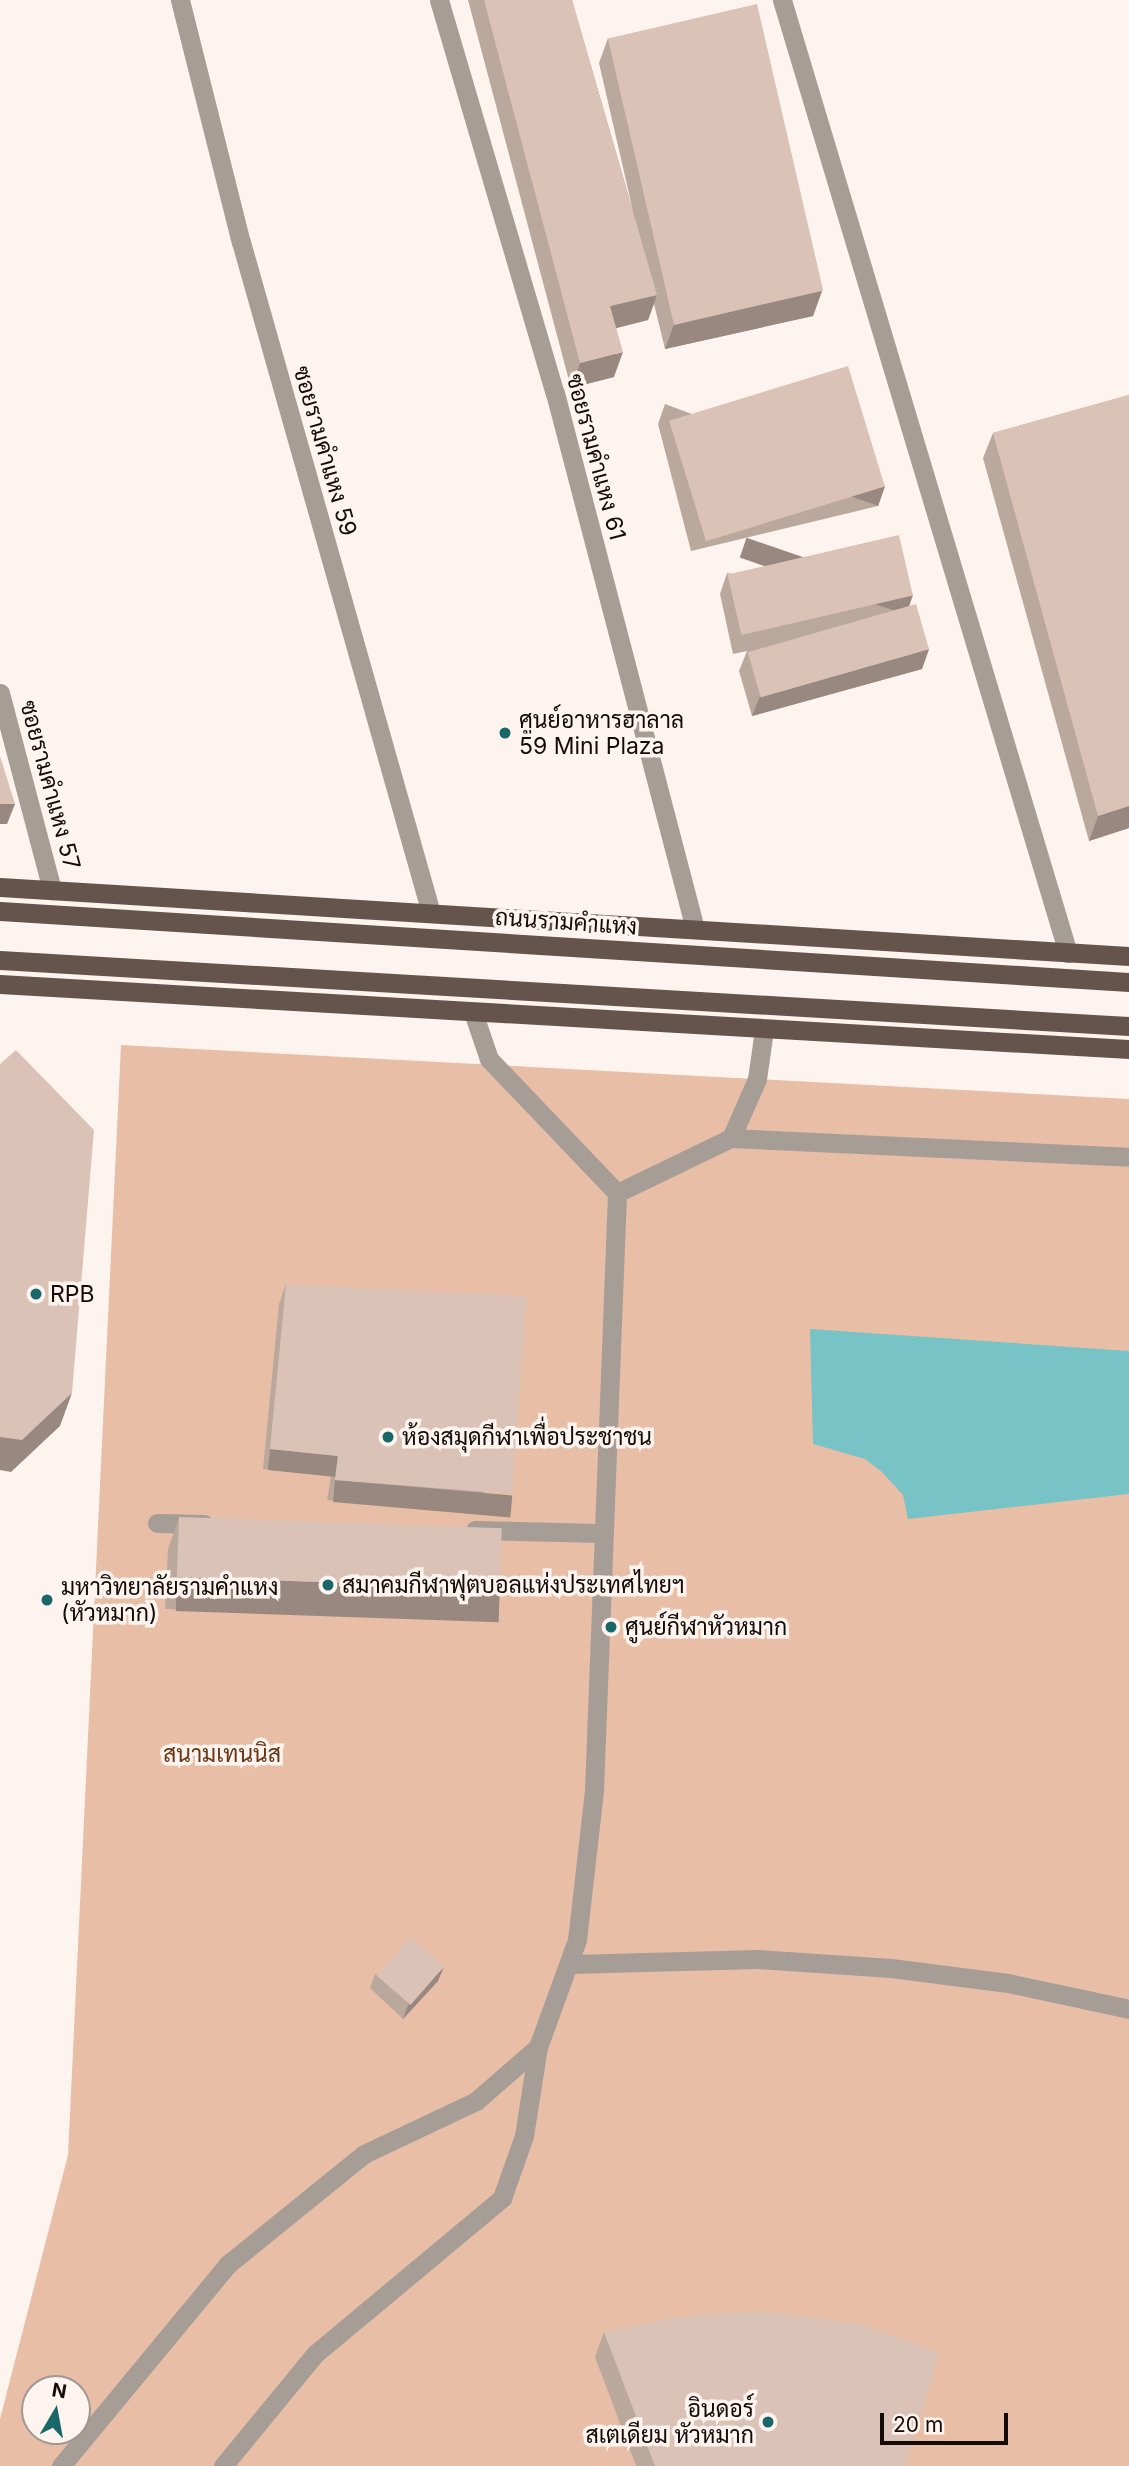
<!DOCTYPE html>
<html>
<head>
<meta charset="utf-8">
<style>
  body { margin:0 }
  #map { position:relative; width:1129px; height:2466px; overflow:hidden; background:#fef4ef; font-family:Inter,Sarabun,sans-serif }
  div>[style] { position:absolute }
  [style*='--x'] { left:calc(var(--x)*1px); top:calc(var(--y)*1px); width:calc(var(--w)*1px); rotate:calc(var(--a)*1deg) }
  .green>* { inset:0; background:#e9bea6 }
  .water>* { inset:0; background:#77c3c6 }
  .service>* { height:19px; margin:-9.5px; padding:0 9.5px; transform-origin:9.5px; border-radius:9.5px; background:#a79d97 }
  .minor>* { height:19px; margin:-9.5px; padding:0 9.5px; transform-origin:9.5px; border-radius:9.5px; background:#a79d97 }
  .primary>* { height:19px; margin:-9.5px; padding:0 9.5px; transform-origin:9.5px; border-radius:9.5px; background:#65544b }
  .wall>* { inset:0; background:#bba89d }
  .shaded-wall>* { inset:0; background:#99887f; transform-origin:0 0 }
  .building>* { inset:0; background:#dac3b6; transform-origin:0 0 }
  .dots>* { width:19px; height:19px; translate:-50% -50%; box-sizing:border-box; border:4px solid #fef4ef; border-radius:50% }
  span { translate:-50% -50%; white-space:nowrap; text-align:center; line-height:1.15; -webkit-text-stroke:7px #fef4ef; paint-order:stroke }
  .street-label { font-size:23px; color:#130b07 }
  .poi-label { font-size:23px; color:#130b07 }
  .left { translate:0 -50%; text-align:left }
  .right { translate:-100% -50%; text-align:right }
  .park-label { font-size:23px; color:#693716 }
  .north { position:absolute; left:21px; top:2375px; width:70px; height:70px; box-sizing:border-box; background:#fef4ef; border:2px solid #a09792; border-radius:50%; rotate:10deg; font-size:19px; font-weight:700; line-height:28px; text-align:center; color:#130b07 }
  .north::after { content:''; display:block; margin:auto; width:24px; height:32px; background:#1a676a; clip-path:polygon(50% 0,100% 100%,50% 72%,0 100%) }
  .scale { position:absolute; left:880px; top:2413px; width:128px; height:32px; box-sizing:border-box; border:4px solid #130b07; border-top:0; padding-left:9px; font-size:21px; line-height:24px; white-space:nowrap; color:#130b07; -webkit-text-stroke:5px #fef4ef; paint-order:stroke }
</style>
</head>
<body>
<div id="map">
  <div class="green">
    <i style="clip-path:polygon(evenodd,121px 1045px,1129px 1099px,1129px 2466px,0 2466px,0 2419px,68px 2155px,121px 1045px,35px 2389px,77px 2389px,77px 2431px,35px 2431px,35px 2389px)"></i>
  </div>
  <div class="water">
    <i style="clip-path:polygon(810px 1329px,1129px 1351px,1129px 1494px,908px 1519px,903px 1495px,882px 1472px,865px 1459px,813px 1444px)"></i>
  </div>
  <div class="service">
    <i style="--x:473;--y:1012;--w:50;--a:71.2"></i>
    <i style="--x:489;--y:1059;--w:185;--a:46.3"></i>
    <i style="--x:731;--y:1138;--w:398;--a:2.7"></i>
    <i style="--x:157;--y:1523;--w:47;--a:1.2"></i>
    <i style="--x:475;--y:1530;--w:125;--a:1.4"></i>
    <i style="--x:571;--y:1964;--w:187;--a:-1.5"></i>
    <i style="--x:758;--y:1959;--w:133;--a:3.9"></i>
    <i style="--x:891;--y:1968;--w:118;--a:7.3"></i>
    <i style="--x:1008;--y:1983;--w:124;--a:12.1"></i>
    <i style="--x:61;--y:2466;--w:261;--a:-50.4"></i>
    <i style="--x:227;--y:2265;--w:176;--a:-39"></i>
    <i style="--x:364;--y:2154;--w:124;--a:-25.3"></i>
    <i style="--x:476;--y:2101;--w:82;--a:-41.1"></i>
    <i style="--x:538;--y:2047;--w:114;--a:-70"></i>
    <i style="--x:577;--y:1940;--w:151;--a:-83.5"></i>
    <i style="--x:594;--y:1790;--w:597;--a:-87.79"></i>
    <i style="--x:617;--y:1193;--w:127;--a:-25.8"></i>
    <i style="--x:731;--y:1138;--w:64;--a:-66.2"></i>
    <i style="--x:757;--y:1079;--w:49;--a:-81.9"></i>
    <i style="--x:223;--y:2466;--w:145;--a:-50.6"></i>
    <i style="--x:315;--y:2354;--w:244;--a:-39.8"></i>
    <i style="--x:502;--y:2198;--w:66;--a:-70.5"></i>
    <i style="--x:524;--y:2136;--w:90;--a:-81.1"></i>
  </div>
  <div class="minor">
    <i style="--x:180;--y:0;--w:250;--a:75.9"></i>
    <i style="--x:241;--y:242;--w:697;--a:74.19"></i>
    <i style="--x:439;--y:0;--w:410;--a:73.6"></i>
    <i style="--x:555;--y:393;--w:554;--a:75.36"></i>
    <i style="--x:782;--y:0;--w:995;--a:73.3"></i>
    <i style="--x:0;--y:693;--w:204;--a:75.2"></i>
  </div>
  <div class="primary">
    <i style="--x:0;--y:887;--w:1131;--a:3.5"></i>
    <i style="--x:0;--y:911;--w:1131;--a:3.6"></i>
    <i style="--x:0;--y:960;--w:1131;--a:3.35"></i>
    <i style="--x:0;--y:984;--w:1131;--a:3.3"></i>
  </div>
  <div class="wall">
    <i style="clip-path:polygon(468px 0,572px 0,633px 211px,599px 63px,608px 38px,822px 291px,813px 316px,665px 349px,654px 304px,648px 320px,616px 328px,614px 377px,571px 388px)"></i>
    <i style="clip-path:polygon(1129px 395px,1129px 828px,1089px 841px,983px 458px,993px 433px)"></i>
    <i style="clip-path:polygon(665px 404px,885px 486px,878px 506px,691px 551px,658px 424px)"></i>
    <i style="clip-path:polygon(727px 573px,909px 606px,929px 649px,922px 669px,752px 716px,739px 671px,747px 651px,733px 654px,720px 594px)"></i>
    <i style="clip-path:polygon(286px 1284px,505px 1514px,327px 1500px,331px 1476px,263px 1469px,279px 1304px)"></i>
    <i style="clip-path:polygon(179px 1517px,488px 1621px,165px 1609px,168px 1549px)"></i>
    <i style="clip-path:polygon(375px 1974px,438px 1981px,403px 2019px,370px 1988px)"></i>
    <i style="clip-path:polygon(604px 2332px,905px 2466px,636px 2466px,595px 2357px)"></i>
  </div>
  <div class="shaded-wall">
    <i style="clip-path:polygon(822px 291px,813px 316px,665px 349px,674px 324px)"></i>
    <i style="clip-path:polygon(657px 295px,648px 320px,601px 332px,610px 306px)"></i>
    <i style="clip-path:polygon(623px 352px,614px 377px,571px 388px,580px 363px)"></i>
    <i style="left:885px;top:486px;width:21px;height:191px;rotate:109deg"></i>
    <i style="left:913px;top:595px;width:21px;height:176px;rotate:109deg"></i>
    <i style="clip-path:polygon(929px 649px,922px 669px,752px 716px,760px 696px)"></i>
    <i style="clip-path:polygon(0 804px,15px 804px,7px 824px,0 824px)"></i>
    <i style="clip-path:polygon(1129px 806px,1129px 828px,1089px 841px,1098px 816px)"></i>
    <i style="clip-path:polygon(72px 1393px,60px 1426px,11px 1472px,0 1470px,0 1437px)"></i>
    <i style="left:270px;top:1449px;width:68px;height:21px;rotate:6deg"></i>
    <i style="left:335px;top:1480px;width:178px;height:22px;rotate:5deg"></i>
    <i style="left:177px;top:1577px;width:323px;height:34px;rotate:2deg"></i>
    <i style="clip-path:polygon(444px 1967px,438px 1981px,403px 2019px,408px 2005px)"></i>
  </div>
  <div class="building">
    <i style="clip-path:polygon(484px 0,572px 0,657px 295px,610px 306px,623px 352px,580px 363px)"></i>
    <i style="left:757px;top:4px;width:294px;height:153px;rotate:77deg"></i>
    <i style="left:848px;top:366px;width:126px;height:187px;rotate:73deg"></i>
    <i style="clip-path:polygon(1129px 395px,1129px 806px,1098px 816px,993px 433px)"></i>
    <i style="left:899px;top:535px;width:62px;height:176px;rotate:77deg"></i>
    <i style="left:916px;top:604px;width:47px;height:175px;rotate:74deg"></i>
    <i style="clip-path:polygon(0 756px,15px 804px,0 804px)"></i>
    <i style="clip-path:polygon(16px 1050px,94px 1130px,72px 1393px,22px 1440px,0 1437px,0 1064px)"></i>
    <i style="clip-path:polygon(286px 1284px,527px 1296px,512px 1494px,335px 1480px,338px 1456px,270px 1449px)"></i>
    <i style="left:179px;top:1517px;width:323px;height:60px;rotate:2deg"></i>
    <i style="left:410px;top:1937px;width:45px;height:51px;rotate:41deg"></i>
    <i style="clip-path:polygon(761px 2311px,860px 2324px,940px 2353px,905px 2466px,655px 2466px,604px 2332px,677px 2317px)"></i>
  </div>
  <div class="dots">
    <i style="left:505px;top:733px;background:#1a676a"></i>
    <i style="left:36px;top:1294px;background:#1a676a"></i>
    <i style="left:388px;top:1437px;background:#1a676a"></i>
    <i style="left:328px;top:1585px;background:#1a676a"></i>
    <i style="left:47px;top:1600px;background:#1a676a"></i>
    <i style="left:611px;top:1627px;background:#1a676a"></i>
    <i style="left:768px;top:2422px;background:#1a676a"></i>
  </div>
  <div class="street-label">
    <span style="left:325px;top:451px;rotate:74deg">ซอยรามคำแหง 59</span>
    <span style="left:596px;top:457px;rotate:75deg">ซอยรามคำแหง 61</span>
    <span style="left:50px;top:785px;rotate:75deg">ซอยรามคำแหง 57</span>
    <span style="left:566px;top:922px;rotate:4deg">ถนนรามคำแหง</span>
  </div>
  <div class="poi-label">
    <span class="left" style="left:519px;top:733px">ศูนย์อาหารฮาลาล<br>59 Mini Plaza</span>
    <span class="left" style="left:50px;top:1294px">RPB</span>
    <span class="left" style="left:402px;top:1437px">ห้องสมุดกีฬาเพื่อประชาชน</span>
    <span class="left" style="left:342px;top:1585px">สมาคมกีฬาฟุตบอลแห่งประเทศไทยฯ</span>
    <span class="left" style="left:61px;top:1600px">มหาวิทยาลัยรามคำแหง<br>(หัวหมาก)</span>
    <span class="left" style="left:625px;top:1627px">ศูนย์กีฬาหัวหมาก</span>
    <span class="right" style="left:754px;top:2422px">อินดอร์<br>สเตเดียม หัวหมาก</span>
  </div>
  <div class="park-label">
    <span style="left:222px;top:1754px">สนามเทนนิส</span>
  </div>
  <div class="north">N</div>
  <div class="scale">20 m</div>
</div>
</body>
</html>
